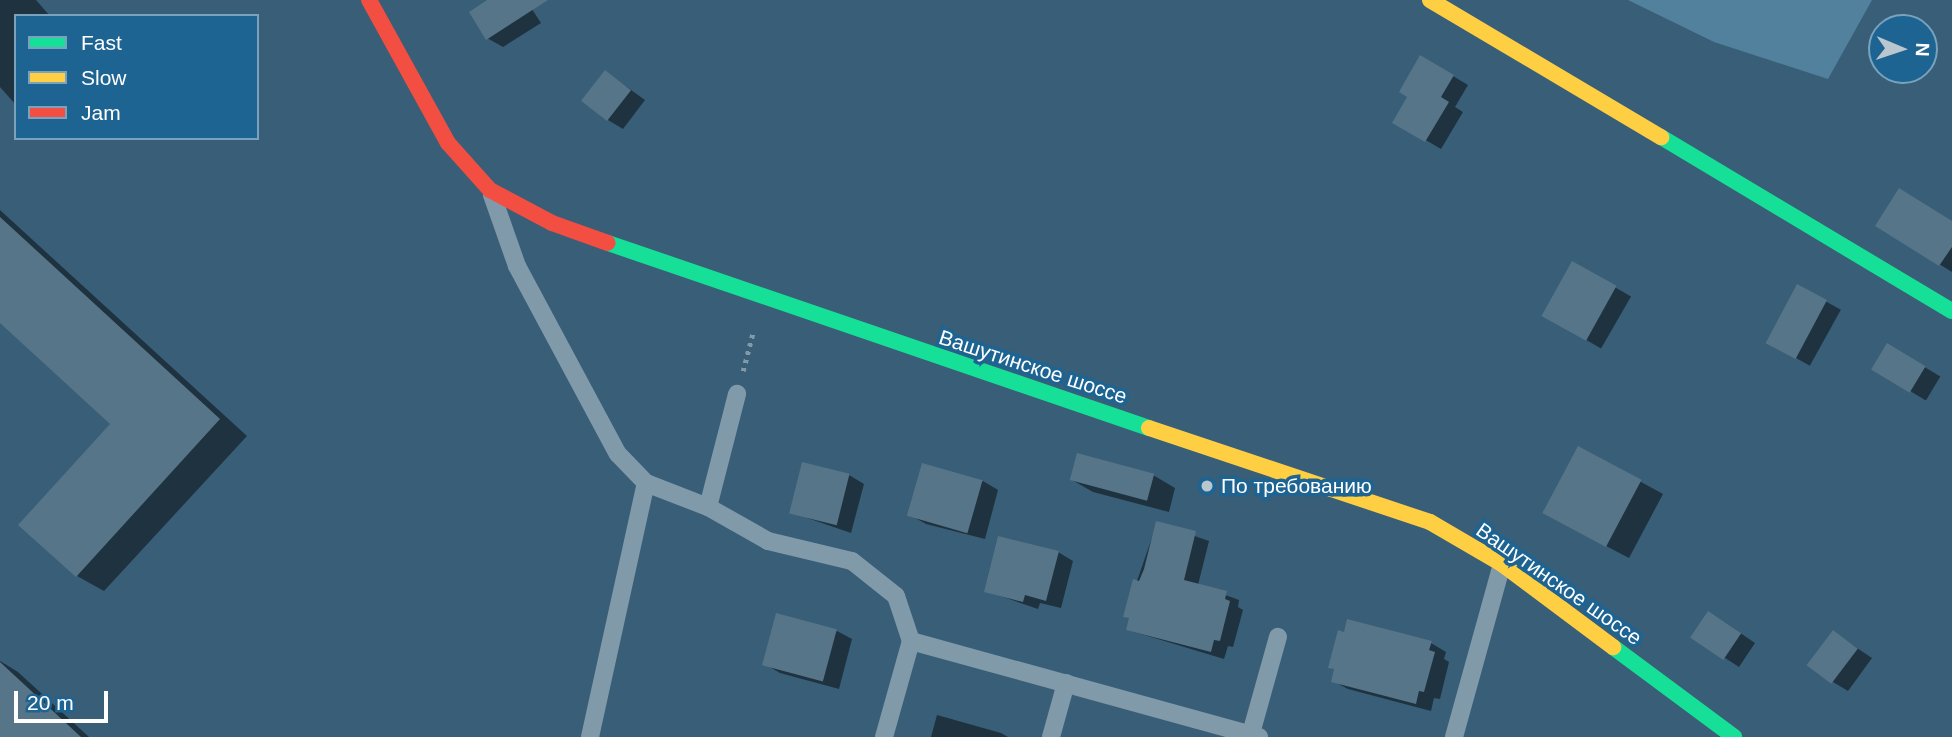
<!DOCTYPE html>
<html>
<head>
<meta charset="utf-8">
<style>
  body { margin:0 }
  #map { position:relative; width:1952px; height:737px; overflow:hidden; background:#395e77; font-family:Helvetica,sans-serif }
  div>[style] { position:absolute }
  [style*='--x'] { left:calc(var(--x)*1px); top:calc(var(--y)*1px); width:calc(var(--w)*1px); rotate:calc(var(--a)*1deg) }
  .water>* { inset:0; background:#52819e }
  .shadow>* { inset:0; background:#0007; transform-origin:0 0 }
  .building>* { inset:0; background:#567588; transform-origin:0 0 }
  .path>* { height:4.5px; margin-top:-2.25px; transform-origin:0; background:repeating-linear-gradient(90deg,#809aaa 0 3.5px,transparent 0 8.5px) }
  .lane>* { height:18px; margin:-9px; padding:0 9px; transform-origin:9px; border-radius:9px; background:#809aaa }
  .fast>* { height:16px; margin:-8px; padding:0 8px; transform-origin:8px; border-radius:8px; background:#16e098 }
  .slow>* { height:16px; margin:-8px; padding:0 8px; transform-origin:8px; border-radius:8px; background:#ffcf43 }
  .jam>* { height:16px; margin:-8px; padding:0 8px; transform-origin:8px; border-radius:8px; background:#f24e42 }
  .dots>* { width:19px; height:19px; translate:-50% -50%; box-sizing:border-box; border:4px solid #1e6492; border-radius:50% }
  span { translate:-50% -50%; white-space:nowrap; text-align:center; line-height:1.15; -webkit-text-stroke:7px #1e6492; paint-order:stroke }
  .street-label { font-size:21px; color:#fff }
  .poi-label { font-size:21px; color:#fff }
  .left { translate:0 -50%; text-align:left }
  .legend { position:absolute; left:14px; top:14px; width:245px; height:126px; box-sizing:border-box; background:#1e6492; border:2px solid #78a2be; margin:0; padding:9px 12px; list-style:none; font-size:21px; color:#fff }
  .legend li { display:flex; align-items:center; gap:14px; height:35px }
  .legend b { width:35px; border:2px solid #78a2be }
  .north { position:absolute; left:1868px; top:14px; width:70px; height:70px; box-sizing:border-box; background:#1e6492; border:2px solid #78a2be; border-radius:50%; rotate:92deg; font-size:19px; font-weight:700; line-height:28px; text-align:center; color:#fff }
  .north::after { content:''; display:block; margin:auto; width:24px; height:32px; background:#bac7cf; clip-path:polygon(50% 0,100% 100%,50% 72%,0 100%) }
  .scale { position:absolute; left:14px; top:691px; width:94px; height:32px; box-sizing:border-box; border:4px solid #fff; border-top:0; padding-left:9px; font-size:21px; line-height:24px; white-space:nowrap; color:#fff; -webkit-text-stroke:5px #1e6492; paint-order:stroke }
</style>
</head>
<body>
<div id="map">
  <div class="water">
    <i style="clip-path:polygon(1628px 0,1872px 0,1828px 79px,1714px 42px)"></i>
  </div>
  <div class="shadow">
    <i style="clip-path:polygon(0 0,36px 0,50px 16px,16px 16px,16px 105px,0 87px)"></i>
    <i style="clip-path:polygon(490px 0,526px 0,541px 23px,503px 47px,487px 38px)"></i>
    <i style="clip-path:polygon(1421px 57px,1468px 85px,1455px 107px,1463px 112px,1441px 149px,1395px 122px,1410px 96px)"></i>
    <i style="clip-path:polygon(606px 72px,645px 100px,623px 129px,608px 120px)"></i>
    <i style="clip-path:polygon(0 210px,247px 436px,104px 591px,77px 576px,113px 424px,0 320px)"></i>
    <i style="clip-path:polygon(1952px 222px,1952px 272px,1878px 226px)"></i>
    <i style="left:1573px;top:263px;width:67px;height:60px;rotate:30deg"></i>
    <i style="left:1798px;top:286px;width:49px;height:64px;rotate:29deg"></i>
    <i style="left:1888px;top:345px;width:61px;height:28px;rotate:31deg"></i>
    <i style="clip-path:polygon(1579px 448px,1663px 494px,1629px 558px,1566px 525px)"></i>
    <i style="clip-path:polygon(849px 475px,864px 484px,851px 533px,790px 512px)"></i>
    <i style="clip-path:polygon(1153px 475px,1175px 488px,1169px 512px,1093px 492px,1072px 480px)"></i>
    <i style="clip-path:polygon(983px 481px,998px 490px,985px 539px,926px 524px,910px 515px)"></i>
    <i style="clip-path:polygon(1157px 523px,1209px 541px,1198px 585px,1239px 600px,1238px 607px,1243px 610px,1233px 647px,1228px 646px,1224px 659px,1128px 630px,1131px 619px,1125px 616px)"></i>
    <i style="clip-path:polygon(1058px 552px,1073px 561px,1061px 608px,1040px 603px,1038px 609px,986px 591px)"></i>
    <i style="clip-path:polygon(1724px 622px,1755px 643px,1739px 667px,1693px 637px)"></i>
    <i style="clip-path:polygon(837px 631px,852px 639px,839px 689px,780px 673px,765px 664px)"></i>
    <i style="clip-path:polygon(1833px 632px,1872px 658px,1848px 691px,1833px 682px)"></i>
    <i style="clip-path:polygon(1431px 643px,1446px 652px,1444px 659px,1449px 662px,1440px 699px,1434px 698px,1431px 711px,1348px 689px,1333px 681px,1336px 670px,1330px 667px)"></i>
    <i style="clip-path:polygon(0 661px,18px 672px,89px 737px,0 737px)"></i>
    <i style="clip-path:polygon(937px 715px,1001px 733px,1008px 737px,931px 737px)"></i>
  </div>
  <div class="building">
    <i style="clip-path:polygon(487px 0,548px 0,486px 40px,469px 12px)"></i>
    <i style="clip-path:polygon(1420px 55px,1454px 75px,1441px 97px,1449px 102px,1425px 142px,1392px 123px,1407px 97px,1399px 92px)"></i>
    <i style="left:605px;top:70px;width:33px;height:39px;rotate:38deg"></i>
    <i style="clip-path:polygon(1899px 188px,1952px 221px,1952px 247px,1939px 266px,1875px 226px)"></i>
    <i style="clip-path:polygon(0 217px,220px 419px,76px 577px,18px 525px,110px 424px,0 323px)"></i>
    <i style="left:1572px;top:261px;width:51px;height:63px;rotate:29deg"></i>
    <i style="left:1797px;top:284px;width:34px;height:67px;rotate:28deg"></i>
    <i style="left:1887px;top:343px;width:45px;height:31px;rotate:31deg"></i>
    <i style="left:1578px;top:446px;width:72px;height:76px;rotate:28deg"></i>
    <i style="left:1077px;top:453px;width:80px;height:28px;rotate:15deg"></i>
    <i style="left:802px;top:462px;width:49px;height:53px;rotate:14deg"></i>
    <i style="left:922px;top:463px;width:63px;height:55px;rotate:16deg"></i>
    <i style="clip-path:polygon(1156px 521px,1196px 531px,1184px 580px,1227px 591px,1225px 599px,1230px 601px,1220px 641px,1214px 640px,1211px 652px,1126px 630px,1129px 618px,1123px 617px,1133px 579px,1139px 581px,1144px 569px)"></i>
    <i style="clip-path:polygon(998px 536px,1059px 551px,1046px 601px,1025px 595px,1023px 602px,984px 592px)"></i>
    <i style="left:1708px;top:611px;width:40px;height:32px;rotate:34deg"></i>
    <i style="left:776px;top:613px;width:63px;height:54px;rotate:15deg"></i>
    <i style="clip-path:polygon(1347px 619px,1432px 641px,1429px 650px,1435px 652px,1424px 692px,1419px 691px,1416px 704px,1331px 682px,1334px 669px,1328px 668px,1338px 630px,1344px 632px)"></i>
    <i style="left:1833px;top:630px;width:31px;height:44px;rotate:37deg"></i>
    <i style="clip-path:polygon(0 662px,81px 737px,0 737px)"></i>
  </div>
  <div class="path">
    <i style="--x:743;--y:371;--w:40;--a:-75.6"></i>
  </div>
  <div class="lane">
    <i style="--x:492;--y:195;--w:75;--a:70.6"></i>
    <i style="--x:517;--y:266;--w:213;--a:61.8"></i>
    <i style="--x:618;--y:454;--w:40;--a:46"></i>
    <i style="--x:646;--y:483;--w:66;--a:21.2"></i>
    <i style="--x:708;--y:507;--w:69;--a:29.5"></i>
    <i style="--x:768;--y:541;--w:86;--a:13.4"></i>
    <i style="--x:852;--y:561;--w:56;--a:38.5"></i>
    <i style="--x:896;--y:596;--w:47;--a:71.6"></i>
    <i style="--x:911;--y:641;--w:361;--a:15.4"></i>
    <i style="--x:708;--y:507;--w:117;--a:-75.6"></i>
    <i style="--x:590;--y:737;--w:260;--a:-77.6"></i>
    <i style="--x:884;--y:737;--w:100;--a:-74.3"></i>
    <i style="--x:1051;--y:737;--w:56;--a:-74.5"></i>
    <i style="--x:1250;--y:737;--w:104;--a:-74.4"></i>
    <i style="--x:1454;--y:737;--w:180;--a:-74.5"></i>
  </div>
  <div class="fast">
    <i style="--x:1661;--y:137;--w:339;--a:30.9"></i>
    <i style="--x:608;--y:243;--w:572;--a:18.88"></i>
    <i style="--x:1613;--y:647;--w:151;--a:36.6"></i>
  </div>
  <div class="slow">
    <i style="--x:1430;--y:0;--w:269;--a:30.7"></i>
    <i style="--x:1149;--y:428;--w:296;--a:18.5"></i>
    <i style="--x:1430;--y:522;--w:83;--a:30.3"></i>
    <i style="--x:1502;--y:564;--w:139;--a:36.8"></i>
  </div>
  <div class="jam">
    <i style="--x:369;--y:0;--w:163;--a:61.1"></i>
    <i style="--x:448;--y:143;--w:63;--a:48.2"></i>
    <i style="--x:490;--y:190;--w:70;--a:28"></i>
    <i style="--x:552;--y:223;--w:59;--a:19.7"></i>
  </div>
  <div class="dots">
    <i style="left:1207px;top:486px;background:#bac7cf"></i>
  </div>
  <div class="street-label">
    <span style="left:1033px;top:367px;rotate:18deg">Вашутинское шоссе</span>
    <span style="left:1559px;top:584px;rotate:35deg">Вашутинское шоссе</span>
  </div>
  <div class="poi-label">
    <span class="left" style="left:1221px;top:486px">По требованию</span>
  </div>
  <ul class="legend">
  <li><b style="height:9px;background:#16e098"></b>Fast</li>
  <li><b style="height:9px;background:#ffcf43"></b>Slow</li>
  <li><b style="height:9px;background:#f24e42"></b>Jam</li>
  </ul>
  <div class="north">N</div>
  <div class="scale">20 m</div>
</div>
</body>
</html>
